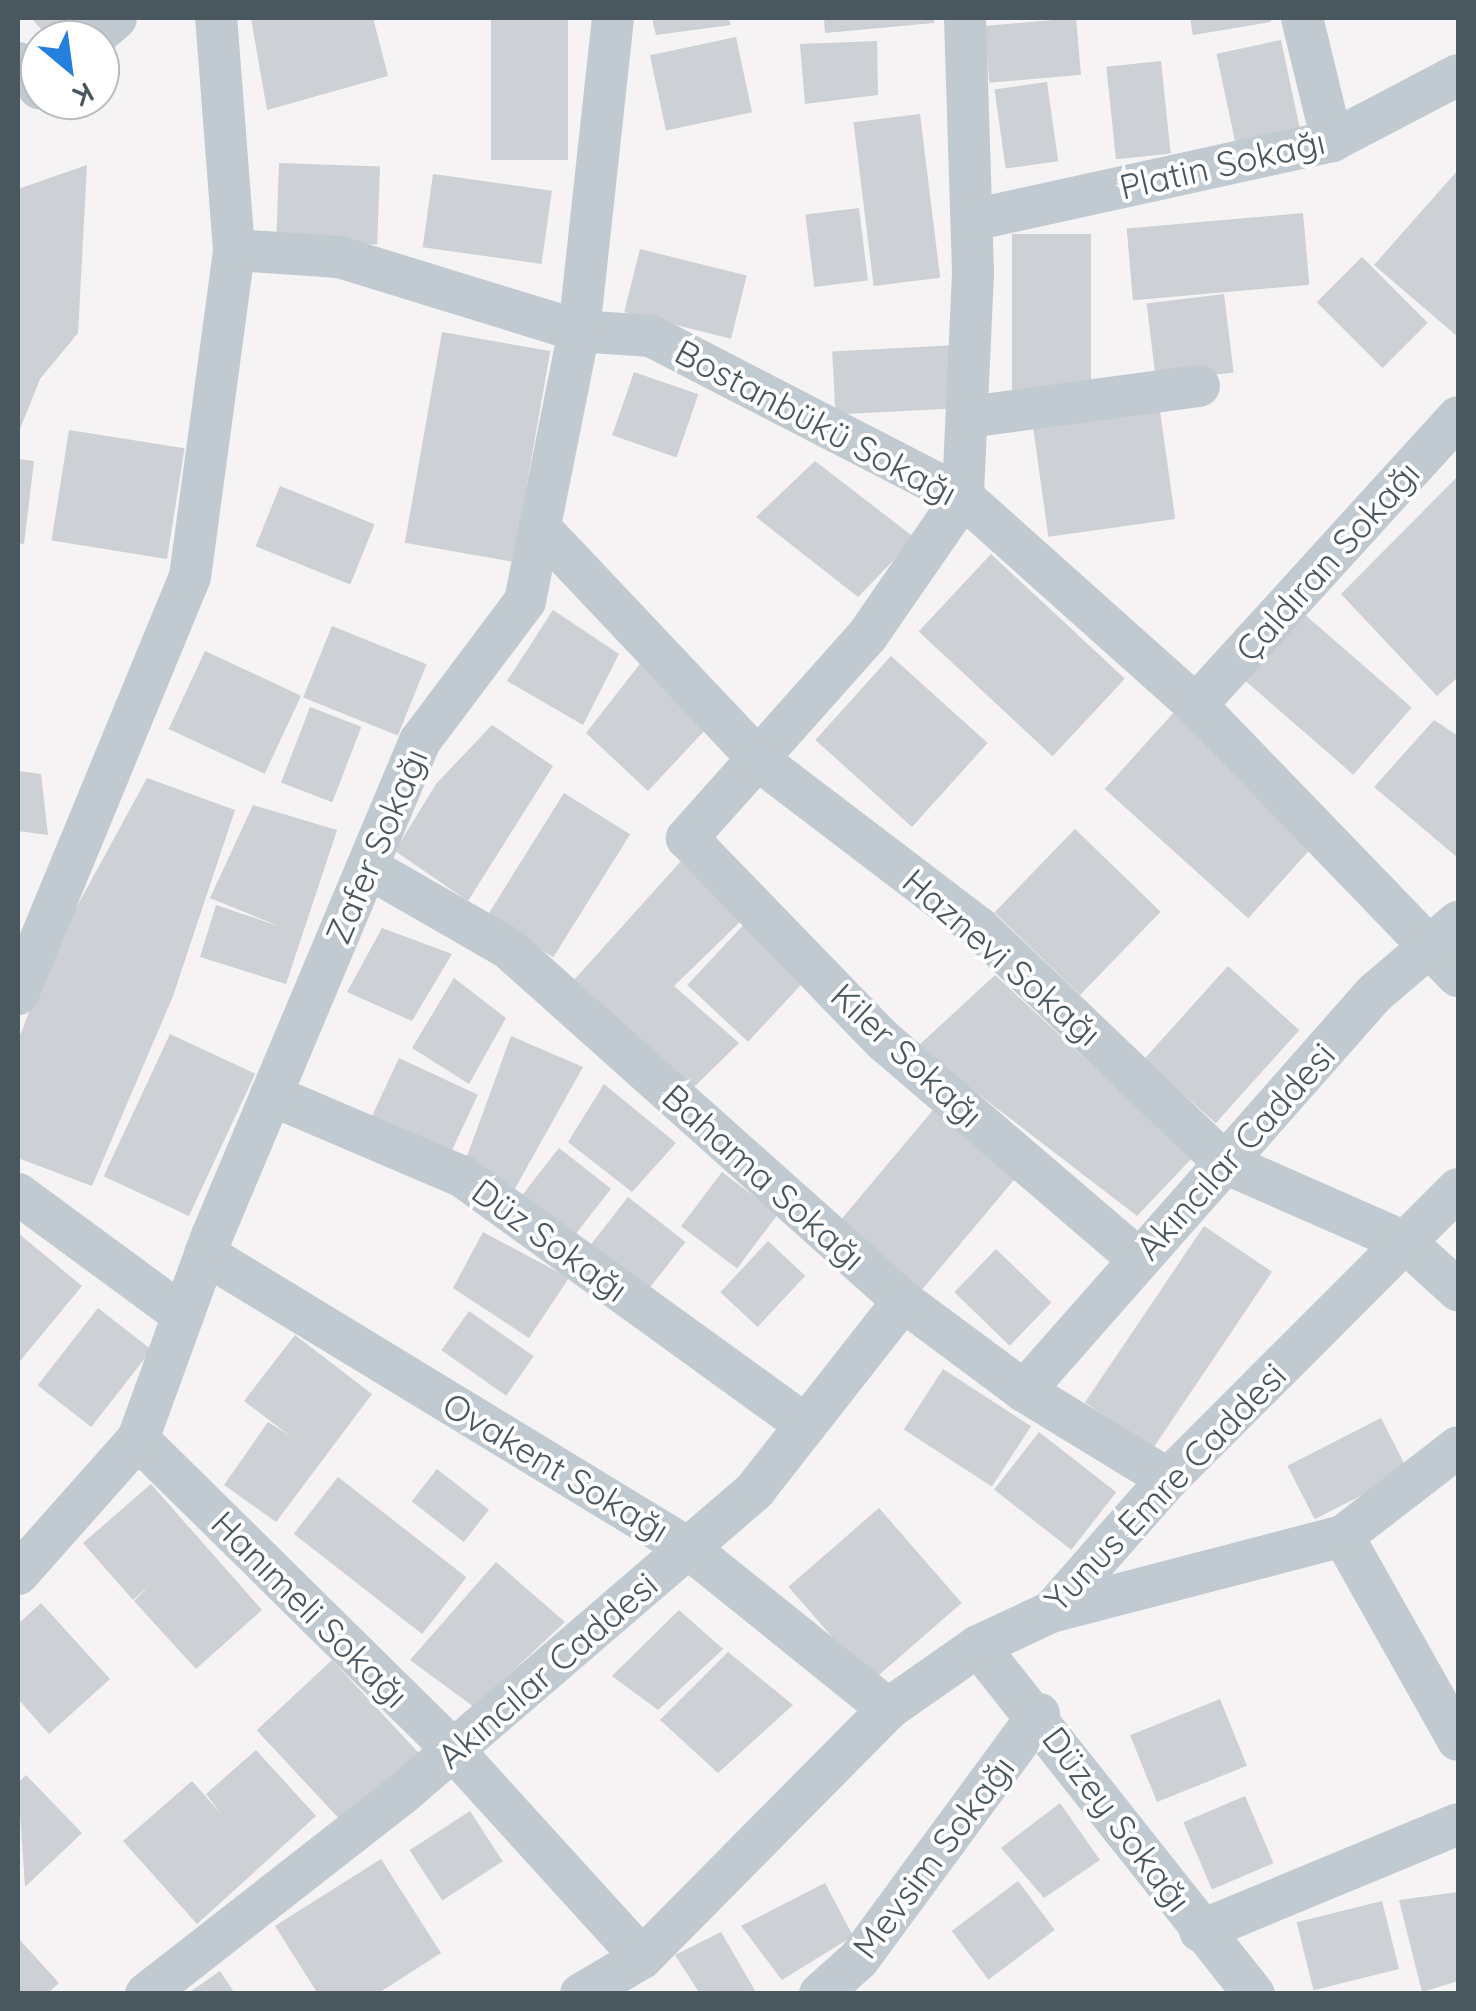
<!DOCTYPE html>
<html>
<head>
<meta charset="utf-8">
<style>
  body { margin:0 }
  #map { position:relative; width:1476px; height:2011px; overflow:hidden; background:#f5f3f3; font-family:Quicksand,sans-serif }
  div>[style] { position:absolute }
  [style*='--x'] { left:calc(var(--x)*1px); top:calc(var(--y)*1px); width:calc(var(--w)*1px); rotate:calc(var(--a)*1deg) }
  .building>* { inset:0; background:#cdd0d4; transform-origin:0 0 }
  .street>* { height:42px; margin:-21px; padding:0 21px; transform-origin:21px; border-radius:21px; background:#c1cad0 }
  span { translate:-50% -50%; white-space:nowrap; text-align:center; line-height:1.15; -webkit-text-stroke:8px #fff; paint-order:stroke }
  .street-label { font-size:35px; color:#4b575f }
  .frame { position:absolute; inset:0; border:20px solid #4b575f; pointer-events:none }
  .north { position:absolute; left:20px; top:20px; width:100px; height:100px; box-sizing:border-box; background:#fff; border:2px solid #b7bcbf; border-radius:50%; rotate:151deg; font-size:28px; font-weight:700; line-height:40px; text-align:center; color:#4b575f }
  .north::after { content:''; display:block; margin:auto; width:35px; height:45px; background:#2480dd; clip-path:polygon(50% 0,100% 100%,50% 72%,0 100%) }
</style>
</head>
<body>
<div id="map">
  <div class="building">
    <i style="clip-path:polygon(31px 18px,99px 18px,73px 40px,51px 40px)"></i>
    <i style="clip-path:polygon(251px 18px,373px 18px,388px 76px,267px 110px)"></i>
    <i style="left:491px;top:18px;width:77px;height:142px"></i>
    <i style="clip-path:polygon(652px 18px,728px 18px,731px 25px,656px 35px)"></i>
    <i style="clip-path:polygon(824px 18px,934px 18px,934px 23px,825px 33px)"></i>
    <i style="left:1076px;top:18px;width:57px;height:92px;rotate:85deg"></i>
    <i style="clip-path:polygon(1190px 18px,1271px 18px,1271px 22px,1193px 35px)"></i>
    <i style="left:736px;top:37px;width:77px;height:88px;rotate:78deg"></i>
    <i style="left:1281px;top:40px;width:93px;height:66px;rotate:78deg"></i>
    <i style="clip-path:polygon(877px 41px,878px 95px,805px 104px,800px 44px)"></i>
    <i style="left:1161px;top:61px;width:93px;height:55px;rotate:84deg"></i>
    <i style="left:1047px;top:82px;width:80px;height:53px;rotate:82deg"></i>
    <i style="left:920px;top:114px;width:165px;height:67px;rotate:83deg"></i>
    <i style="left:279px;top:163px;width:101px;height:78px;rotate:2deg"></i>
    <i style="clip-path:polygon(87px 165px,78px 333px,40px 379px,18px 434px,18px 189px)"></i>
    <i style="clip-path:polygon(1458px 170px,1458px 337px,1374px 265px)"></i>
    <i style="left:433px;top:174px;width:120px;height:74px;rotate:8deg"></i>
    <i style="left:859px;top:208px;width:73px;height:54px;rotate:83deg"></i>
    <i style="left:1303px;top:213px;width:72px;height:177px;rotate:85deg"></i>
    <i style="left:1012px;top:234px;width:79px;height:159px"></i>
    <i style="left:640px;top:249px;width:110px;height:65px;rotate:14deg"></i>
    <i style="left:1362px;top:257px;width:93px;height:64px;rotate:45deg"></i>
    <i style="left:1224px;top:294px;width:79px;height:78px;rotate:83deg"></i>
    <i style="left:442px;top:332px;width:110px;height:214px;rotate:10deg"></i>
    <i style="left:958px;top:345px;width:63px;height:126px;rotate:87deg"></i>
    <i style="left:634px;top:372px;width:68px;height:67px;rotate:19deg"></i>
    <i style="left:1160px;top:411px;width:109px;height:128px;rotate:82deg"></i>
    <i style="left:69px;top:430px;width:117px;height:112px;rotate:9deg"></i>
    <i style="clip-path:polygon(18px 459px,34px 461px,24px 544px,18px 543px)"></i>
    <i style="clip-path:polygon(815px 461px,915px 538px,858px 597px,756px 517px)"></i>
    <i style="clip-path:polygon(1458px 476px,1458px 677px,1437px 696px,1341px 594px)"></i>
    <i style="left:280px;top:486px;width:102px;height:65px;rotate:22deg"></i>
    <i style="left:991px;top:554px;width:183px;height:106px;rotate:43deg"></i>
    <i style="clip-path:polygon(553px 610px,619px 654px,583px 725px,507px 681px)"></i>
    <i style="left:1303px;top:613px;width:144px;height:89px;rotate:41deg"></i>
    <i style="left:332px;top:626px;width:102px;height:77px;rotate:22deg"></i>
    <i style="left:205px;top:651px;width:106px;height:86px;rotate:25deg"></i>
    <i style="left:891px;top:656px;width:130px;height:113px;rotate:42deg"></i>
    <i style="clip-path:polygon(643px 660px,706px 729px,648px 791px,586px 733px)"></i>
    <i style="left:310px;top:707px;width:55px;height:81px;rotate:21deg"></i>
    <i style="left:1175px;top:711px;width:193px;height:105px;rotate:42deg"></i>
    <i style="clip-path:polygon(1434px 720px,1458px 736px,1458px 858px,1374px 787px)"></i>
    <i style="clip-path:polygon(492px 725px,553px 766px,468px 901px,395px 851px,436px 784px)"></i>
    <i style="clip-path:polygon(18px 771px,41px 774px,48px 835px,18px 831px)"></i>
    <i style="clip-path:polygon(147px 778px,235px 810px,173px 996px,92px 1186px,18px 1158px,18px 1041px,51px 954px)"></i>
    <i style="left:564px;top:793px;width:78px;height:145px;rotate:32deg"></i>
    <i style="clip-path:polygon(253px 805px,337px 830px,286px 984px,200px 957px,216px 905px,281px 927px,210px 898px)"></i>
    <i style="left:1075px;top:829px;width:119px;height:116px;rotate:44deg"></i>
    <i style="clip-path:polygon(681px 861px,743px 919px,674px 986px,739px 1043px,688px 1093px,574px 980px)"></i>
    <i style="left:748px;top:920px;width:83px;height:89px;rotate:43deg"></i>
    <i style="clip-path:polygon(382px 928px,452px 954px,412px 1021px,347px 992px)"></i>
    <i style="left:1228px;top:966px;width:96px;height:125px;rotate:42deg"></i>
    <i style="clip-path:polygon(995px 975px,1192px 1158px,1137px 1216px,917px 1047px)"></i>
    <i style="clip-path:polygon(454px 978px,506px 1018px,469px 1084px,412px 1048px)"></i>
    <i style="left:170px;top:1034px;width:94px;height:157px;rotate:25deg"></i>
    <i style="clip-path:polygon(511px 1036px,583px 1067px,508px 1201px,462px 1170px)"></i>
    <i style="left:399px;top:1058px;width:87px;height:76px;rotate:25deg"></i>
    <i style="clip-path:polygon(604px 1084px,676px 1143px,632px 1192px,568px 1142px)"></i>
    <i style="left:933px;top:1110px;width:107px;height:149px;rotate:40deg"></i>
    <i style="left:559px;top:1148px;width:66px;height:68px;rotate:38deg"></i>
    <i style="left:722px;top:1172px;width:70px;height:68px;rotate:37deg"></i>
    <i style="left:628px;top:1197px;width:73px;height:71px;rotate:38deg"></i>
    <i style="left:1204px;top:1226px;width:82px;height:213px;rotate:34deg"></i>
    <i style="clip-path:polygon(483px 1232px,569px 1278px,529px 1338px,453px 1288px)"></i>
    <i style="clip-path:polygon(18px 1233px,82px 1286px,20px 1361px,18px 1359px)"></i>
    <i style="left:768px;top:1241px;width:51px;height:70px;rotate:43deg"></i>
    <i style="left:996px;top:1249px;width:77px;height:60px;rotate:44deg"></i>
    <i style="left:98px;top:1308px;width:68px;height:98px;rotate:38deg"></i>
    <i style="left:469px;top:1311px;width:79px;height:48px;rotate:35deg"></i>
    <i style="clip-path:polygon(295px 1335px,372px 1394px,276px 1522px,224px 1485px,268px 1422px,290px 1436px,244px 1401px)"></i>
    <i style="left:943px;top:1369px;width:105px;height:72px;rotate:33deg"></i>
    <i style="left:1381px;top:1418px;width:60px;height:105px;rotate:63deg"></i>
    <i style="left:1039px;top:1432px;width:98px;height:73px;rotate:38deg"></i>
    <i style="left:437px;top:1469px;width:66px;height:41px;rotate:38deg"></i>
    <i style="left:338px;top:1477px;width:163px;height:72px;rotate:38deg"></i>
    <i style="clip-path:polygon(151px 1484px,262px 1610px,196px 1669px,134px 1601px,151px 1584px,133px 1600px,83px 1543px)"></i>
    <i style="left:879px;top:1508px;width:126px;height:120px;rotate:49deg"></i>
    <i style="clip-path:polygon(496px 1562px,565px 1622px,474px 1707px,410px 1660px)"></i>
    <i style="clip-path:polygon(41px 1603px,110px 1679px,49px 1734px,18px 1699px,18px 1624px)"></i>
    <i style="clip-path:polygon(679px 1610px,723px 1649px,658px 1710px,612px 1676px)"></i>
    <i style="clip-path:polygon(728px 1652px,793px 1705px,718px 1773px,660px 1720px)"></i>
    <i style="left:332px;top:1660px;width:133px;height:103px;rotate:47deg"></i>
    <i style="left:1220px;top:1699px;width:72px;height:97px;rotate:68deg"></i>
    <i style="clip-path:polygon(256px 1750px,316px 1816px,197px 1924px,123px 1841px,192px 1781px,222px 1815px,206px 1794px)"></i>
    <i style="clip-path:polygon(26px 1775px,82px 1833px,25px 1887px,18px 1783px)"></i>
    <i style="left:1245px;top:1796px;width:73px;height:67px;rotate:67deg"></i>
    <i style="clip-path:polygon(1060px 1803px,1100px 1860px,1044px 1898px,1001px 1848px)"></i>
    <i style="left:470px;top:1811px;width:60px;height:72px;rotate:57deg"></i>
    <i style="clip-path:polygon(381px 1859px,441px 1953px,377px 1994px,318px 1994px,275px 1926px)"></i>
    <i style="left:1018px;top:1881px;width:61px;height:83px;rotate:53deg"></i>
    <i style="clip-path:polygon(825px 1883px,853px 1936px,782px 1980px,741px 1926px)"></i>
    <i style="clip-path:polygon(1458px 1892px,1458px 1981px,1422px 1992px,1399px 1900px)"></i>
    <i style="left:1382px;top:1901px;width:70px;height:88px;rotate:76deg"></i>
    <i style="clip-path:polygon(721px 1932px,757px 1994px,700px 1994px,675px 1955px)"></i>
    <i style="clip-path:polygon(18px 1938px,59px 1983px,47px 1994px,18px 1994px)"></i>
    <i style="clip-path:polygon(220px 1971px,235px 1994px,187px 1994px)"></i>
  </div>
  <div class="street">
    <i style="--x:965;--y:18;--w:255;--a:88.2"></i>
    <i style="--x:973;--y:273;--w:224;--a:92.6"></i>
    <i style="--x:963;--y:497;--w:169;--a:124.6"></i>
    <i style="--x:867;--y:636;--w:271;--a:131.7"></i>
    <i style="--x:687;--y:838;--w:283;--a:45.9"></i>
    <i style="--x:884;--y:1041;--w:335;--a:40.6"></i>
    <i style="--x:1302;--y:18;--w:127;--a:76.3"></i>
    <i style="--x:91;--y:40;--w:33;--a:-41"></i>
    <i style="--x:18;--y:63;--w:33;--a:50"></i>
    <i style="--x:973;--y:220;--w:368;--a:-12.4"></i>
    <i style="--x:1332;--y:141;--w:142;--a:-27.6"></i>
    <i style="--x:234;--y:250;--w:105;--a:3.8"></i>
    <i style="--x:339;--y:257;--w:251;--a:17.1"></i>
    <i style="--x:579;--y:331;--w:72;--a:4"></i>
    <i style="--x:651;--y:336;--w:351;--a:27.3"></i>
    <i style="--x:963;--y:497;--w:312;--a:41.8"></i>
    <i style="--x:1196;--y:705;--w:377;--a:46"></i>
    <i style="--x:969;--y:417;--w:232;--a:-7.7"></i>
    <i style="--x:540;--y:528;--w:322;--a:46.6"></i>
    <i style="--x:761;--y:762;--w:274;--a:37.3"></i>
    <i style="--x:979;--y:928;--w:340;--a:43.7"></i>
    <i style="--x:1225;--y:1163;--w:197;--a:23.7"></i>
    <i style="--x:1405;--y:1242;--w:72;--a:42.2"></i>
    <i style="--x:1196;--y:705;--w:389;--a:-47.7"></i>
    <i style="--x:367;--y:867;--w:163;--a:29.9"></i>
    <i style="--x:508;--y:948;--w:530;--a:41.79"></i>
    <i style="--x:903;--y:1301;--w:151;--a:36.6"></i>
    <i style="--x:1024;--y:1391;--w:169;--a:31.4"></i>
    <i style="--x:18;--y:994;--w:451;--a:-67.6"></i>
    <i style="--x:190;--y:577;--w:330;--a:-82.3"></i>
    <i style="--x:234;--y:250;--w:233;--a:-94.4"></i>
    <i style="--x:271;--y:1095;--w:209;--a:23.1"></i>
    <i style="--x:463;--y:1177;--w:423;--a:35.9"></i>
    <i style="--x:18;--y:1194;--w:205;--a:36.3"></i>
    <i style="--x:205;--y:1254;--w:565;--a:31.33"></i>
    <i style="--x:688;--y:1548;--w:257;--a:38.8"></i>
    <i style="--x:1024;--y:1391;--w:529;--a:-48.6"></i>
    <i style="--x:1374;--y:994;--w:111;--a:-40.6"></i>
    <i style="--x:138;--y:1439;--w:443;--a:44.6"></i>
    <i style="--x:453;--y:1750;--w:281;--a:47.7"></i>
    <i style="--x:1343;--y:1536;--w:234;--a:60.6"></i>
    <i style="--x:18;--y:1574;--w:181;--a:-48.4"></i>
    <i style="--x:138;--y:1439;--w:216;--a:-70"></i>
    <i style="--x:212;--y:1236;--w:537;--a:-67.21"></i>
    <i style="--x:420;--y:741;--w:175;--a:-53.1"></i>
    <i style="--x:525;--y:601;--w:275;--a:-78.7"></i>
    <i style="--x:579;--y:331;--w:315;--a:-83.8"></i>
    <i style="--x:1051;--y:1612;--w:302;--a:-14.6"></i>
    <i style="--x:1343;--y:1536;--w:145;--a:-37.7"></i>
    <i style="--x:978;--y:1646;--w:444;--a:51.6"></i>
    <i style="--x:1200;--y:1931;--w:279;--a:-22.5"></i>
    <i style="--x:146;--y:1994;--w:325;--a:-38"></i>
    <i style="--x:402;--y:1794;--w:466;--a:-40.7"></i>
    <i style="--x:755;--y:1490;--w:240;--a:-51.9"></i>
    <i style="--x:581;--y:1994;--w:71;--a:-30.5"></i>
    <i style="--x:642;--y:1958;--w:350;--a:-45.3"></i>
    <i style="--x:888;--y:1709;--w:110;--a:-35"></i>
    <i style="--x:978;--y:1646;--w:81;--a:-25"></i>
    <i style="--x:1051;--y:1612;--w:177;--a:-48.7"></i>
    <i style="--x:1168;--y:1479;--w:410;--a:-45"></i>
    <i style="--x:820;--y:1994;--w:52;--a:-41.9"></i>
    <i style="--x:859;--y:1959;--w:304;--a:-53.7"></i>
  </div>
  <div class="street-label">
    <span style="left:1222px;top:164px;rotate:-13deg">Platin Sokağı</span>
    <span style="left:816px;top:422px;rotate:28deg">Bostanbükü Sokağı</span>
    <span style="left:1327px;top:561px;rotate:-48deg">Çaldıran Sokağı</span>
    <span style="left:376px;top:846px;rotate:-67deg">Zafer Sokağı</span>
    <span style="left:1002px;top:957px;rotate:41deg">Haznevi Sokağı</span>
    <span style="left:907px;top:1055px;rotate:43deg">Kiler Sokağı</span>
    <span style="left:1235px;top:1151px;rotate:-48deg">Akıncılar Caddesi</span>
    <span style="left:764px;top:1177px;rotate:42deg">Bahama Sokağı</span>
    <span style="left:550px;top:1240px;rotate:36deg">Düz Sokağı</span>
    <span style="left:556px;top:1467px;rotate:31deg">Ovakent Sokağı</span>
    <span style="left:1165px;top:1487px;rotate:-46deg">Yunus Emre Caddesi</span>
    <span style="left:310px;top:1609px;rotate:45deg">Hanımeli Sokağı</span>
    <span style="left:547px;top:1670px;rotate:-41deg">Akıncılar Caddesi</span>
    <span style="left:1117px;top:1819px;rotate:53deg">Düzey Sokağı</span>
    <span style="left:933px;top:1857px;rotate:-53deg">Mevsim Sokağı</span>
  </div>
  <div class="frame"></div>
  <div class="north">K</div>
</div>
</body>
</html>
